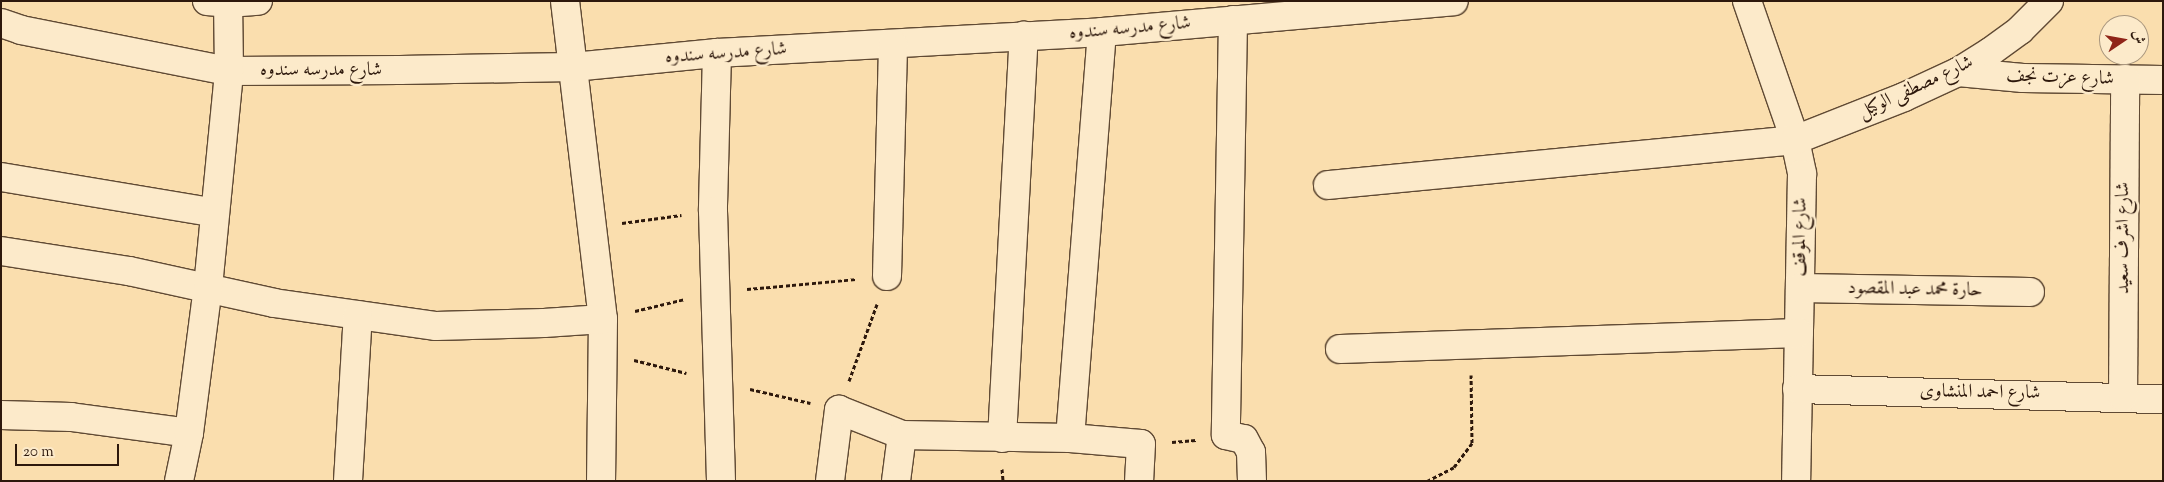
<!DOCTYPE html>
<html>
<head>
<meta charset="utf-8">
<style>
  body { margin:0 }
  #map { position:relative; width:2164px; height:482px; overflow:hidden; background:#fadeae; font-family:"Sorts Mill Goudy",Amiri,serif }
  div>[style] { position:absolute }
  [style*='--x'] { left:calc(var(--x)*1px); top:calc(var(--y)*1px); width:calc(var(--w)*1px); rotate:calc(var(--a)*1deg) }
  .path>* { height:3px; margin-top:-1.5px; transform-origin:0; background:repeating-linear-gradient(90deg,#2d180c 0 4px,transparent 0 6.5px) }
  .roads { filter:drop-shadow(1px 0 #604a34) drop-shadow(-1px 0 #604a34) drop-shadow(0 1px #604a34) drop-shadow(0 -1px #604a34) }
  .minor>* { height:28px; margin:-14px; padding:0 14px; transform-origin:14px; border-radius:14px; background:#fceaca }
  span { translate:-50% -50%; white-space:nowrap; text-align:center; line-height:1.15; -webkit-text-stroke:5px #fceaca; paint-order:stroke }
  .street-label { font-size:19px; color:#2d180c }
  .frame { position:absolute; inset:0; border:2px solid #2d180c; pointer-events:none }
  .north { position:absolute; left:2099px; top:15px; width:50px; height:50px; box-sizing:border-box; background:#fceaca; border:1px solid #a9967e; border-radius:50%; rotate:78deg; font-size:14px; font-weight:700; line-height:20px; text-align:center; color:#2d180c }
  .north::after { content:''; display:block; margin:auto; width:18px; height:22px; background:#8f2418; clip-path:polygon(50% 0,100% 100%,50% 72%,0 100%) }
  .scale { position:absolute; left:15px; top:444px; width:104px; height:22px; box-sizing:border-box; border:2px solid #2d180c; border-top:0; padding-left:6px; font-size:15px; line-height:18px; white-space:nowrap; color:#2d180c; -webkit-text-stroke:4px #fceaca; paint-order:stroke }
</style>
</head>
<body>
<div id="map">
  <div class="path">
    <i style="--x:622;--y:223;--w:60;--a:-7.7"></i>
    <i style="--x:747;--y:289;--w:109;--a:-5.2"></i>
    <i style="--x:635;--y:311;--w:51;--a:-13.5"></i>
    <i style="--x:634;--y:360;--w:54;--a:14"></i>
    <i style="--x:849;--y:381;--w:82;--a:-70"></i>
    <i style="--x:750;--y:389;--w:62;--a:13.1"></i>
    <i style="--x:1172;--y:442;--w:24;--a:-5"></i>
    <i style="--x:1002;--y:469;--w:12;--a:85"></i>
    <i style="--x:1427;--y:481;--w:30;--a:-27"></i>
    <i style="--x:1454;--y:467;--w:30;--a:-53"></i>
    <i style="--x:1472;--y:443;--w:68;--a:-90.8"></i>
  </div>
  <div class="roads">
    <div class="minor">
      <i style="--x:207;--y:1;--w:21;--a:5"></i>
      <i style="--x:228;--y:3;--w:30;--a:-4"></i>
      <i style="--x:565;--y:1;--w:320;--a:83.2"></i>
      <i style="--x:603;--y:319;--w:162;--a:90.7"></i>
      <i style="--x:1747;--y:1;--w:147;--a:70.9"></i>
      <i style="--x:1795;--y:140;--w:35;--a:78"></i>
      <i style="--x:1802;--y:174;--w:307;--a:91.1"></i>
      <i style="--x:1233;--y:20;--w:415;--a:91"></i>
      <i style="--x:1226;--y:435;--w:18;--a:13"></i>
      <i style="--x:1244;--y:439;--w:15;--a:62"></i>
      <i style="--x:1251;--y:452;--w:29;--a:88"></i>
      <i style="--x:1;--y:23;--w:21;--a:19"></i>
      <i style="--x:21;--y:30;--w:212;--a:11.2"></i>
      <i style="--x:229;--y:71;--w:171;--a:-0.3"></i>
      <i style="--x:400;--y:70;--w:173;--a:-1"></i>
      <i style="--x:573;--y:67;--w:145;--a:-5.6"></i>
      <i style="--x:717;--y:53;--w:386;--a:-3.1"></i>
      <i style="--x:1102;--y:32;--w:353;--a:-5"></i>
      <i style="--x:717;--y:53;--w:158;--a:91.5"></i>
      <i style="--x:713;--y:211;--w:270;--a:88.3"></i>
      <i style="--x:1958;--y:72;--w:65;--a:5.3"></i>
      <i style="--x:2023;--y:78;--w:140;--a:0.8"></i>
      <i style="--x:1;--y:177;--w:217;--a:9.5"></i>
      <i style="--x:1328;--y:185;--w:469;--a:-5.5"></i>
      <i style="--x:1795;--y:140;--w:117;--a:-21.5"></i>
      <i style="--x:1904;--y:97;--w:60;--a:-24.8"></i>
      <i style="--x:1958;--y:72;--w:38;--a:-32"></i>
      <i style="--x:1990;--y:52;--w:37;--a:-36"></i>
      <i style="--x:2020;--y:30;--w:41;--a:-45"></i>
      <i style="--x:1;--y:251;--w:130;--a:8.9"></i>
      <i style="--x:129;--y:271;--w:148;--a:12.4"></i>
      <i style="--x:274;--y:303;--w:164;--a:8.1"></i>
      <i style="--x:436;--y:326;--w:108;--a:-1.6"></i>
      <i style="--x:544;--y:323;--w:59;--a:-3.9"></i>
      <i style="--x:887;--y:276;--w:232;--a:-88.5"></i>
      <i style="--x:1800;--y:288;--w:230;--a:1"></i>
      <i style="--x:1340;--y:349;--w:459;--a:-2"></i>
      <i style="--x:1797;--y:389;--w:366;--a:1.6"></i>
      <i style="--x:2123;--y:397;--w:318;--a:-89.6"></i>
      <i style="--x:1;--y:415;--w:70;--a:1.6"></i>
      <i style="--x:71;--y:417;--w:119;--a:7.7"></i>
      <i style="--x:1002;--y:438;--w:403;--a:-86.9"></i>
      <i style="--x:1070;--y:438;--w:407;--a:-85.5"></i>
      <i style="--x:179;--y:481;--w:49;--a:-78.2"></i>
      <i style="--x:189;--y:433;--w:147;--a:-82.6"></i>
      <i style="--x:208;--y:287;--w:217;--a:-84.4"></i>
      <i style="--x:229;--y:71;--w:70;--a:-90.8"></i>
      <i style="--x:348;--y:481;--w:166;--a:-86.6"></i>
      <i style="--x:830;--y:481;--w:72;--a:-82.8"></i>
      <i style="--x:839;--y:410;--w:68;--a:21.6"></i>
      <i style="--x:902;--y:435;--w:168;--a:1"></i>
      <i style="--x:1070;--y:438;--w:71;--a:4.8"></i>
      <i style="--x:1141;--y:444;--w:37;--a:93"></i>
      <i style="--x:896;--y:481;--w:46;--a:-82.6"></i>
    </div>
  </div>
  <div class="street-label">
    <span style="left:1130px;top:29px;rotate:-5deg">شارع مدرسه سندوه</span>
    <span style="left:726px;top:54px;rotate:-4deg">شارع مدرسه سندوه</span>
    <span style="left:321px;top:71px">شارع مدرسه سندوه</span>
    <span style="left:2060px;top:78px;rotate:2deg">شارع عزت نجف</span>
    <span style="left:1916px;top:88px;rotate:-25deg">شارع مصطفى الوكيل</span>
    <span style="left:1801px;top:237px;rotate:-89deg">شارع الموقف</span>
    <span style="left:2124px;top:238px;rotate:-90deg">شارع اشرف سعيد</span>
    <span style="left:1915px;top:290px;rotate:1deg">حارة محمد عبد المقصود</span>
    <span style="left:1980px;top:393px;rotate:1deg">شارع احمد المنشاوى</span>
  </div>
  <div class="frame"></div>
  <div class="north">ش</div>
  <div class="scale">20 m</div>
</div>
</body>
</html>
